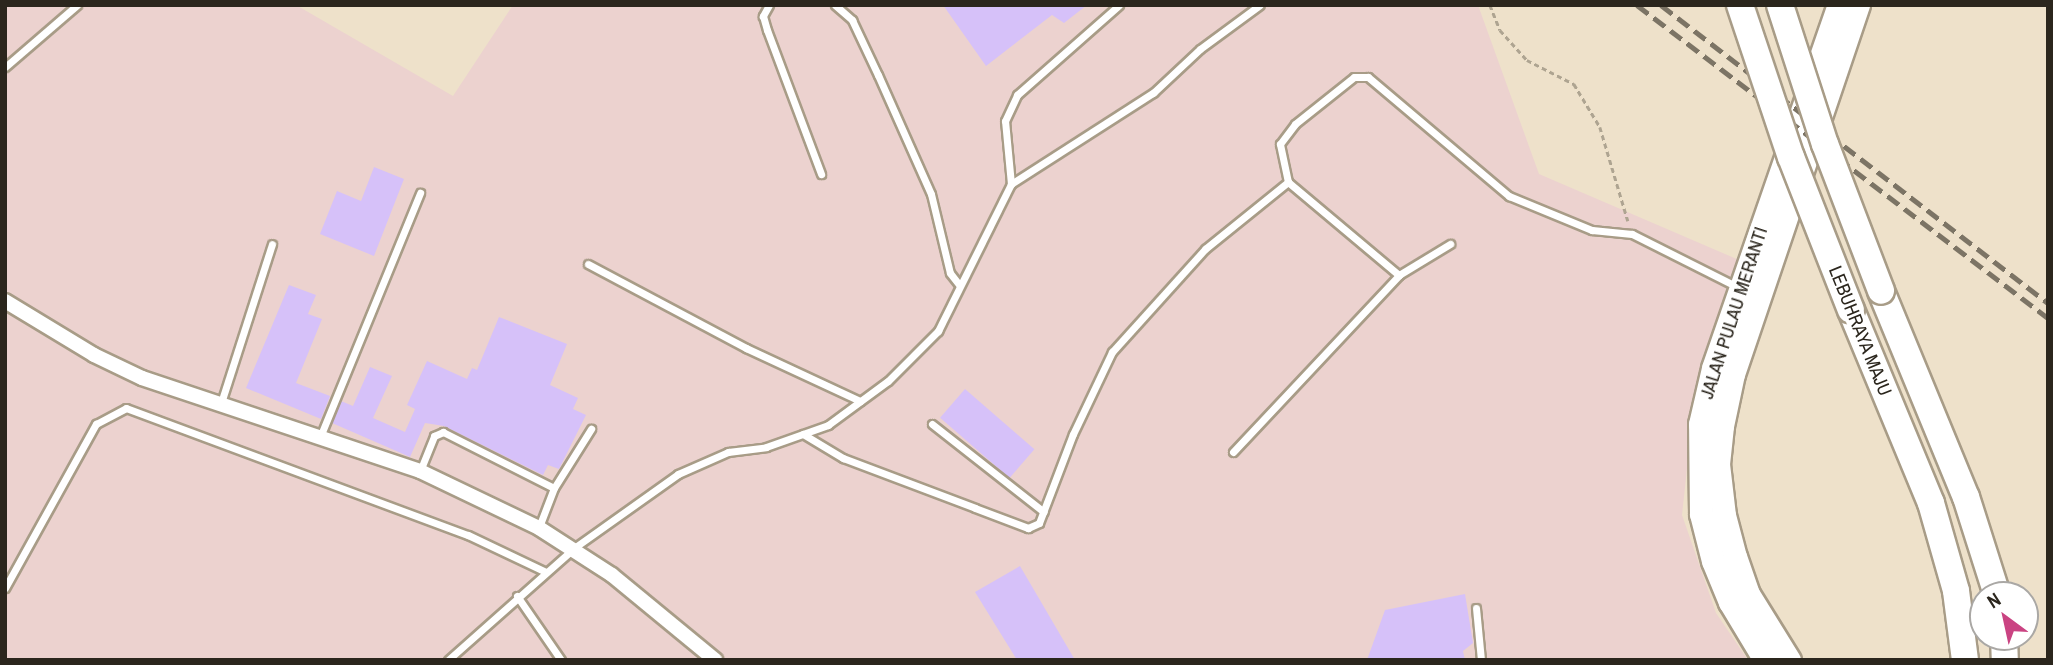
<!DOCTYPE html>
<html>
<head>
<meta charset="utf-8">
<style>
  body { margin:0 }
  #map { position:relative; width:2053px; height:665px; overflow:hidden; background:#eee1ca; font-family:"Archivo Narrow",sans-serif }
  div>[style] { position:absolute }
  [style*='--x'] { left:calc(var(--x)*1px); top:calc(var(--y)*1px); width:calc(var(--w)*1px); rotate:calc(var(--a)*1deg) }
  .industrial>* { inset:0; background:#ecd2cf }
  .building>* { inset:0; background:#d6c1f9; transform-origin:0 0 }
  .path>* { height:2.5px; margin-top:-1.25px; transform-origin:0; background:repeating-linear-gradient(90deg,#aea491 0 5px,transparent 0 8.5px) }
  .roads { filter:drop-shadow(2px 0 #a89c87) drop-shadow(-2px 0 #a89c87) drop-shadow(0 2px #a89c87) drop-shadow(0 -2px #a89c87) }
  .service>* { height:7px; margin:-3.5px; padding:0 3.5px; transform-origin:3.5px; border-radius:3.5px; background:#fff }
  .minor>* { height:14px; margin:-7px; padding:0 7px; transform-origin:7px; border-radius:7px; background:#fff }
  .primary>* { height:23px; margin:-11.5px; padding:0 11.5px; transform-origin:11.5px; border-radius:11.5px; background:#fff }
  .motorway>* { height:26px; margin:-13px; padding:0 13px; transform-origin:13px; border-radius:13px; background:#fff }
  .rail>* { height:5px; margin-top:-2.5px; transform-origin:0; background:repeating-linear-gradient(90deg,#7c7465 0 14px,transparent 0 21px) }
  .bridges { filter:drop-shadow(2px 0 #a89c87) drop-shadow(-2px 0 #a89c87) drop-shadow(0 2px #a89c87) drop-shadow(0 -2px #a89c87) }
  .motorway-bridge>* { height:26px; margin:-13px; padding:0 13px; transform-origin:13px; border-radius:13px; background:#fff }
  span { translate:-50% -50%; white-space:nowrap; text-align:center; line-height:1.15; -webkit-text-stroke:7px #fff; paint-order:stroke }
  .street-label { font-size:19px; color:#2b261d }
  .frame { position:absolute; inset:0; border:7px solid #2b261d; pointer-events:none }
  .north { position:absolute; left:1969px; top:581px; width:70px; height:70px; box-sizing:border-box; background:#fff; border:2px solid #aaa8a5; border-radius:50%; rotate:327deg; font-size:19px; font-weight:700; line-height:28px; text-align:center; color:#2b261d }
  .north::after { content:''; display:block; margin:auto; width:24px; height:32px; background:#ca4382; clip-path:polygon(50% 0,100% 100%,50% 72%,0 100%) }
</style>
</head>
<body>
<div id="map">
  <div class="industrial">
    <i style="clip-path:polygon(5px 5px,296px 5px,453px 96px,513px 5px,1478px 5px,1539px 174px,1739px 260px,1694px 404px,1682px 515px,1716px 613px,1748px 660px,5px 660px)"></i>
  </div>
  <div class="building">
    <i style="clip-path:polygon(943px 5px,1087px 5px,1064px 23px,1052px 15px,986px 66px)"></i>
    <i style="clip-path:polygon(374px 167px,404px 179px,374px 256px,320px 234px,337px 191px,361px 201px)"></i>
    <i style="clip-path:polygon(289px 285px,316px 295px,308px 314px,322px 319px,296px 383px,330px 396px,321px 419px,246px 388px)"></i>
    <i style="clip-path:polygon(499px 317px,567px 344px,550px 385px,578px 398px,573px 409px,586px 415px,559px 469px,548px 465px,543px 475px,444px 426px,425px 423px,410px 457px,332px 423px,341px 401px,353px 406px,370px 367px,392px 376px,373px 418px,405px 432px,415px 409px,407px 405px,427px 361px,467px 379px,472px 368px,477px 370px)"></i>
    <i style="left:965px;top:389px;width:92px;height:38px;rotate:41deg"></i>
    <i style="clip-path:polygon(1020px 566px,1075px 660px,1017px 660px,975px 592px)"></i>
    <i style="clip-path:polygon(1465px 594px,1473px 643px,1463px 651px,1465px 660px,1367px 660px,1385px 610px)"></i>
  </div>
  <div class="path">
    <i style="--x:1490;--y:5;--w:27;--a:68"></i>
    <i style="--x:1500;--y:30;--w:40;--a:48"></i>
    <i style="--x:1527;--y:60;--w:53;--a:27.1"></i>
    <i style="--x:1574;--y:84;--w:50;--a:58.8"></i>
    <i style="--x:1600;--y:127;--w:98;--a:73.4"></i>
  </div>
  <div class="roads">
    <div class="service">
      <i style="--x:769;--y:5;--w:13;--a:119"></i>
      <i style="--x:763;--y:16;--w:15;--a:74"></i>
      <i style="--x:767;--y:30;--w:154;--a:69.4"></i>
      <i style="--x:835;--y:5;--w:23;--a:41"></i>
      <i style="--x:852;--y:20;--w:61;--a:64.7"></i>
      <i style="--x:878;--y:75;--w:130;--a:66"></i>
      <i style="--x:931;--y:194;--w:81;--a:76.5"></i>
      <i style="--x:950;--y:273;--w:16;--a:52"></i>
      <i style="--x:5;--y:67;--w:95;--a:-40.7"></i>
      <i style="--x:1288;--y:182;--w:145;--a:40"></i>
      <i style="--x:1011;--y:184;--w:63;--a:-95.4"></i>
      <i style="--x:1005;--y:121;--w:29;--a:-65"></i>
      <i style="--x:1017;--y:95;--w:136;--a:-41.4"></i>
      <i style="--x:588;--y:264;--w:179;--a:28"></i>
      <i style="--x:746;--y:348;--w:126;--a:24.9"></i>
      <i style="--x:220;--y:406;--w:170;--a:-72.2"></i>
      <i style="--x:932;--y:424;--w:142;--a:38.2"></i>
      <i style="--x:803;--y:434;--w:47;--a:31"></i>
      <i style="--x:843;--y:458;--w:141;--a:20.7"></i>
      <i style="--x:975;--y:508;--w:57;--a:20.7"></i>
      <i style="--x:1028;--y:528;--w:12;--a:-24"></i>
      <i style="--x:1039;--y:523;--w:95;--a:-69.1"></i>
      <i style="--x:1073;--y:434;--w:91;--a:-64.6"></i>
      <i style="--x:1112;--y:352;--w:139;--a:-47.9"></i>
      <i style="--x:1205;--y:249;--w:107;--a:-38.9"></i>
      <i style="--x:1288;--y:182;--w:39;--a:-102"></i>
      <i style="--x:1280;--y:144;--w:25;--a:-53"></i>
      <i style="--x:1295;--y:124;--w:75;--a:-38.5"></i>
      <i style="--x:1354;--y:77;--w:14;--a:0"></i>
      <i style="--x:1368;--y:77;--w:185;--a:40.2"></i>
      <i style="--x:1509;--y:196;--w:90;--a:22.3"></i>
      <i style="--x:1592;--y:230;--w:40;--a:5.7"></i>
      <i style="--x:1632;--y:234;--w:116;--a:26.6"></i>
      <i style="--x:320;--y:437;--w:264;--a:-67.7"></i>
      <i style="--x:1233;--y:452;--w:243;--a:-46.8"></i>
      <i style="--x:1399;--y:275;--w:60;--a:-31.3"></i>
      <i style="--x:420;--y:471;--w:38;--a:-68"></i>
      <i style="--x:434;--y:436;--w:10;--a:-24"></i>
      <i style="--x:443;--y:432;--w:124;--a:26.8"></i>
      <i style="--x:554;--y:488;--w:70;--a:-57.9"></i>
      <i style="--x:539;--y:527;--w:42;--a:-69"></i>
      <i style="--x:5;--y:588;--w:188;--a:-61"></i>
      <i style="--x:96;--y:424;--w:34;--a:-28"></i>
      <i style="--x:126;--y:408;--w:365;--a:20.4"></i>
      <i style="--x:468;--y:535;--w:86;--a:25.4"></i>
      <i style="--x:517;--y:596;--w:78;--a:55.5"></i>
      <i style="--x:1476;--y:608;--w:52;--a:84.5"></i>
      <i style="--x:448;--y:660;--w:169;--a:-41.6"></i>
      <i style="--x:574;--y:548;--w:128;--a:-35.4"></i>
      <i style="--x:678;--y:474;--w:55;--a:-23.7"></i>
      <i style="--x:728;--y:452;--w:38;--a:-7"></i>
      <i style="--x:766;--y:447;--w:66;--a:-19.5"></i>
      <i style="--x:828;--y:425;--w:74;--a:-36.3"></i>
      <i style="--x:888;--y:381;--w:71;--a:-45"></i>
      <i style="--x:938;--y:331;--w:164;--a:-63.6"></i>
      <i style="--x:1011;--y:184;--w:169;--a:-32.7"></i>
      <i style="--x:1153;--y:93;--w:64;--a:-43.1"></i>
      <i style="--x:1200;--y:49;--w:74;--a:-36.3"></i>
    </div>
    <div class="minor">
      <i style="--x:5;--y:301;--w:104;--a:31.2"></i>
      <i style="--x:94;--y:355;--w:53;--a:25.6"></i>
      <i style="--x:142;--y:378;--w:293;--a:18.5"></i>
      <i style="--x:420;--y:471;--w:132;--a:25.6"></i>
      <i style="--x:539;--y:528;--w:87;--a:32.8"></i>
      <i style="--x:612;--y:575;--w:134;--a:39.5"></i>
    </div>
    <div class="primary">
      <i style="--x:1765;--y:660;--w:68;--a:-121.1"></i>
      <i style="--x:1730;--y:602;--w:44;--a:-112.5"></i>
      <i style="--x:1713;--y:561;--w:49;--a:-104.3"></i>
      <i style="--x:1701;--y:514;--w:90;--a:-90.6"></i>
      <i style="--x:1700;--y:424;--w:57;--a:-76.9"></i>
      <i style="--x:1713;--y:368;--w:384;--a:-70.9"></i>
      <i style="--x:1789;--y:660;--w:78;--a:-121.8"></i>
      <i style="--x:1748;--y:594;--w:39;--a:-109"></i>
      <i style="--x:1735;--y:557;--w:43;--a:-104.7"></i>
      <i style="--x:1724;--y:515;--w:51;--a:-96.7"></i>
      <i style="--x:1718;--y:464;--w:38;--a:-84"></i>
      <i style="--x:1722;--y:426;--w:53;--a:-78.1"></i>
      <i style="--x:1733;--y:374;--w:390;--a:-71.3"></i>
    </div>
    <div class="motorway">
      <i style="--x:1881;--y:291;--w:223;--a:67.6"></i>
      <i style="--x:1966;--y:497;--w:103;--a:72.4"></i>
      <i style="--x:1851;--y:310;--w:209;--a:67.5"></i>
      <i style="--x:1931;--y:503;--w:91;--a:74.1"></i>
      <i style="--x:1956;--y:591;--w:70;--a:82.6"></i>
      <i style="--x:2004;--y:637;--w:23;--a:88"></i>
    </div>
  </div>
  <div class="rail">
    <i style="--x:1637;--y:5;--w:517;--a:37.29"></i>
    <i style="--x:1661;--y:5;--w:488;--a:37.6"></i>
  </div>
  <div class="bridges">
    <div class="motorway-bridge">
      <i style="--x:1740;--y:5;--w:160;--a:71.5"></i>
      <i style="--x:1791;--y:157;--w:164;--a:68.6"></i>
      <i style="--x:1780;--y:5;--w:146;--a:72.1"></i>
      <i style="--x:1825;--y:144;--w:157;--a:69.1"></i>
    </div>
  </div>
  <div class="street-label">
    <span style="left:1734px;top:313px;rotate:-72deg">JALAN PULAU MERANTI</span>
    <span style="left:1860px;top:331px;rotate:68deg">LEBUHRAYA MAJU</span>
  </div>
  <div class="frame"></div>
  <div class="north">N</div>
</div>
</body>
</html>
